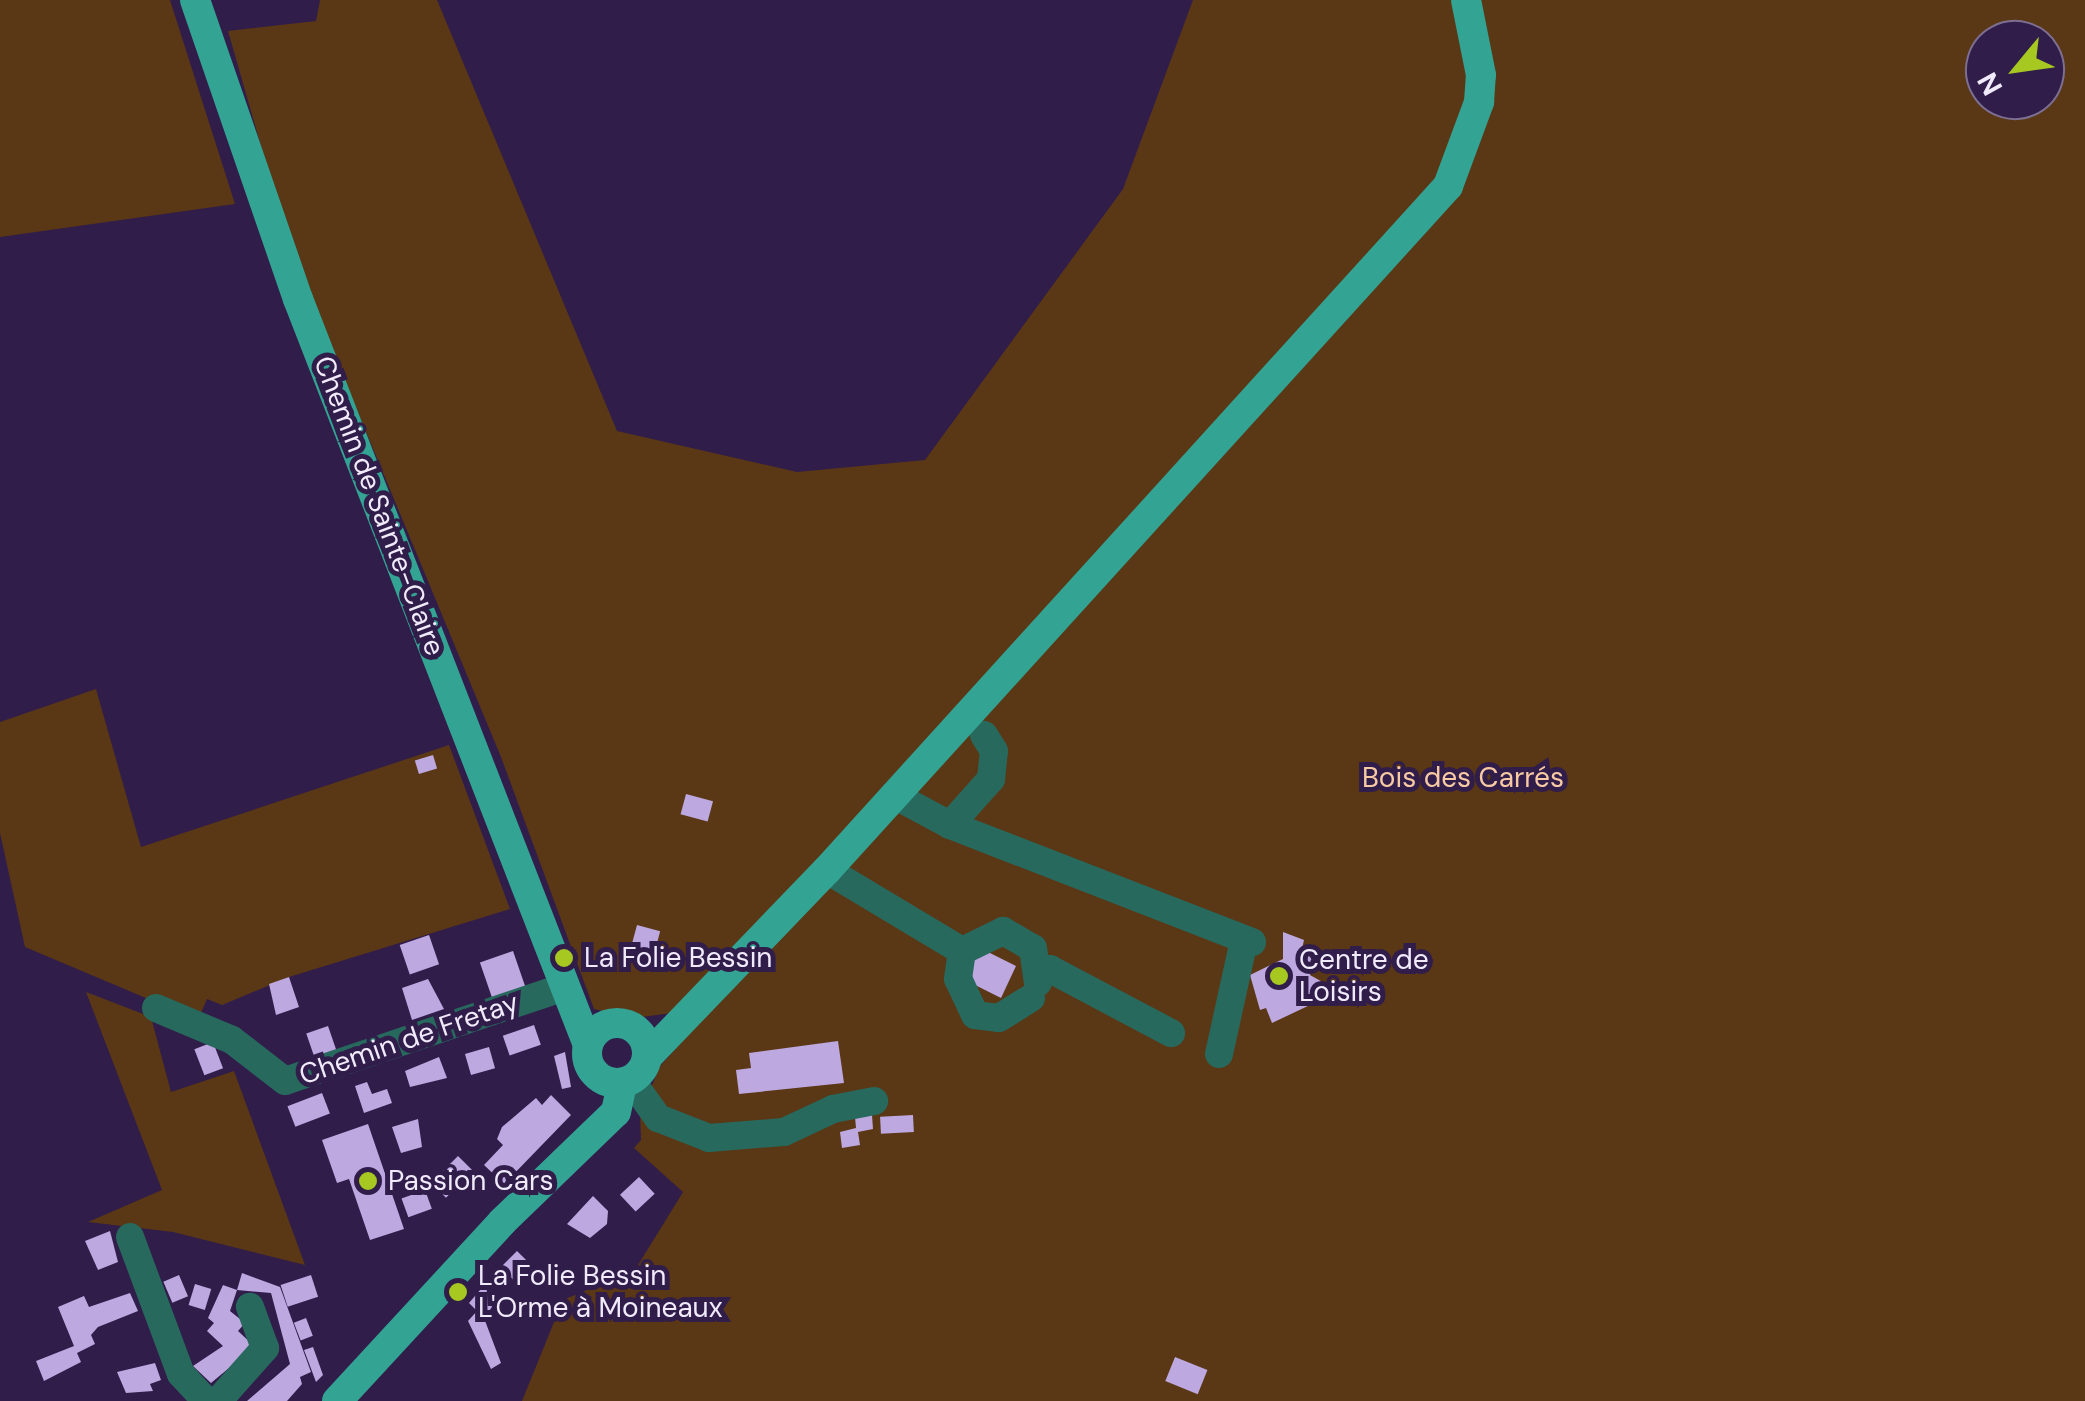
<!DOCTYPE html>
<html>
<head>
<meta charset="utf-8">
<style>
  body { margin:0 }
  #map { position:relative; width:2085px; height:1401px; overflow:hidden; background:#301d4a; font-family:"DM Sans",sans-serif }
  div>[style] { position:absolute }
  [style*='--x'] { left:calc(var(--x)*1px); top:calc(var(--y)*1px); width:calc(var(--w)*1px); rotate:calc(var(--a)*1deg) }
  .green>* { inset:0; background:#5a3715 }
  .building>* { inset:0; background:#bda8e0; transform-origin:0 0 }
  .minor>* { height:28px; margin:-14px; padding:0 14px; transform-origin:14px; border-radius:14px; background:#28695e }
  .major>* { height:30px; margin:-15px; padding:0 15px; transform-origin:15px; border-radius:15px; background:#33a393 }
  .major>.ring { margin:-15px; padding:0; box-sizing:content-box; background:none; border:30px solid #33a393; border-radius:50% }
  .dots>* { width:28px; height:28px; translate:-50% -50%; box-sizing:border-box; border:5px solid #301d4a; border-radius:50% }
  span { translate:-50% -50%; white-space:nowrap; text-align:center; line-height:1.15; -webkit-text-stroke:10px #301d4a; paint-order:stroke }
  .street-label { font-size:28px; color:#f0eafb }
  .park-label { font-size:28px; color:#f7caa4 }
  .poi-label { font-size:28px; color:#f0eafb }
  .left { translate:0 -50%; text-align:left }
  .north { position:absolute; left:1965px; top:20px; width:100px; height:100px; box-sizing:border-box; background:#301d4a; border:2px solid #7d6f91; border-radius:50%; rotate:241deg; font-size:28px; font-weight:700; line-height:40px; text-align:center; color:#f0eafb }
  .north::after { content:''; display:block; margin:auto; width:35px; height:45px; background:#a6c820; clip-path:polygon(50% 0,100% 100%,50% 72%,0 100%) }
</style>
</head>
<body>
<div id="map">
  <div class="green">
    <i style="clip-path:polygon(0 0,170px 0,235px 204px,0 237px)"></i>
    <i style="clip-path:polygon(evenodd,320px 0,437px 0,617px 431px,797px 472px,925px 460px,1123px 189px,1193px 0,2085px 0,2085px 1401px,522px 1401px,563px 1300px,635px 1270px,683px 1192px,634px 1148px,641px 1140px,640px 1114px,660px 1066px,699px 1023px,672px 1013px,634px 1018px,594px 1009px,501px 757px,291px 251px,228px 31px,316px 21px,320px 0,1985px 40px,2045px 40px,2045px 100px,1985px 100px,1985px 40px)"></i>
    <i style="clip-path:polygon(96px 689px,141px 847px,449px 745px,510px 909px,289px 977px,222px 1005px,207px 999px,198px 1020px,25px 947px,0 833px,0 722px)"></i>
    <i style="clip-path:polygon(86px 992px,151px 1017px,171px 1092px,234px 1071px,305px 1265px,173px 1232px,88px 1222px,162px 1190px)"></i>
  </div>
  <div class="building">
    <i style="left:433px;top:755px;width:14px;height:19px;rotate:73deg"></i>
    <i style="left:686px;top:794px;width:28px;height:21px;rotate:15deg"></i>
    <i style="left:637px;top:925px;width:24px;height:22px;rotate:15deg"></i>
    <i style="clip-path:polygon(1283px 932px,1304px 940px,1302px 949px,1314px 961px,1310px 975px,1326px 984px,1310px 1005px,1272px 1023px,1266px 1008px,1260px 1010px,1250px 975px,1283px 959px)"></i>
    <i style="left:429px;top:935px;width:31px;height:31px;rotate:71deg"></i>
    <i style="clip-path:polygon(984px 950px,1016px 966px,1001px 998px,965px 980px,966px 967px)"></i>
    <i style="left:513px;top:951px;width:40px;height:35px;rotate:71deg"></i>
    <i style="clip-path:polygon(289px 977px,299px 1007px,276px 1015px,269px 984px)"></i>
    <i style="clip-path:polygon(428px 979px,444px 1009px,412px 1020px,402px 988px)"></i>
    <i style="left:534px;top:1025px;width:21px;height:33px;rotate:71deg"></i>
    <i style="left:328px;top:1026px;width:28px;height:23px;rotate:71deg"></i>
    <i style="clip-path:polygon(838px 1041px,844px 1083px,739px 1094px,736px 1070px,751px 1068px,749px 1053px)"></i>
    <i style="left:213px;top:1042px;width:28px;height:20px;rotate:69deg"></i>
    <i style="left:489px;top:1047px;width:22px;height:25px;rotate:74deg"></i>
    <i style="clip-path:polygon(565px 1052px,571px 1087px,562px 1089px,554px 1056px)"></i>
    <i style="clip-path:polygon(439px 1057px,447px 1078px,410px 1087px,405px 1071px)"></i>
    <i style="clip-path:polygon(367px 1082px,372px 1094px,387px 1089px,392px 1103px,364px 1113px,355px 1086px)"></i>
    <i style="left:322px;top:1093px;width:22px;height:37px;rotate:69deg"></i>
    <i style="clip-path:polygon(551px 1095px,571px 1115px,504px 1184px,484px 1165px,503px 1145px,497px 1139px,502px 1127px,536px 1098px,542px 1105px)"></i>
    <i style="clip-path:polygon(872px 1115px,873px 1129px,858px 1132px,860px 1145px,842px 1148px,840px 1132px,856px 1128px,855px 1117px)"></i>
    <i style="left:913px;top:1115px;width:17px;height:33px;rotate:87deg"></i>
    <i style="clip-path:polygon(418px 1119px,422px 1147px,401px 1153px,392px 1127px)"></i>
    <i style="clip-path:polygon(368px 1124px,404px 1229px,370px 1240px,349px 1179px,337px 1183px,322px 1140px)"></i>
    <i style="left:458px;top:1156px;width:21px;height:38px;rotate:45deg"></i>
    <i style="left:639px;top:1177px;width:23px;height:26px;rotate:47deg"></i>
    <i style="left:425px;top:1190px;width:20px;height:25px;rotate:70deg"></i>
    <i style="clip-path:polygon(593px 1196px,608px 1211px,607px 1224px,590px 1238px,567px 1224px)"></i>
    <i style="clip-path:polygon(110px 1231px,118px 1262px,98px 1270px,85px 1241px)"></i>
    <i style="left:517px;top:1251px;width:21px;height:23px;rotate:45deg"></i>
    <i style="clip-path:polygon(242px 1273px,280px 1287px,311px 1372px,300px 1377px,302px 1384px,287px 1401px,247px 1401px,290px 1364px,271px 1293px,237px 1290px,230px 1311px,245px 1323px,238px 1331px,253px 1345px,241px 1358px,211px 1383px,193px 1366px,223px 1346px,207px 1331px,214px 1323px,208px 1318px,223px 1285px,237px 1290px)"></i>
    <i style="left:179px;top:1275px;width:23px;height:17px;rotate:67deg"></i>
    <i style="left:311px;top:1275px;width:23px;height:32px;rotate:72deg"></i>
    <i style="clip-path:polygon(486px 1283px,500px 1296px,484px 1318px,501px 1363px,491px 1369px,468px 1321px,477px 1311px,469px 1303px)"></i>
    <i style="left:195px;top:1284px;width:17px;height:22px;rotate:17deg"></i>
    <i style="clip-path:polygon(130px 1293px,138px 1311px,98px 1327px,91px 1335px,95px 1344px,77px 1353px,81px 1362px,44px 1381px,36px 1361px,74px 1346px,58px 1307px,84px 1296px,89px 1307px)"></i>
    <i style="left:306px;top:1318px;width:19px;height:13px;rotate:69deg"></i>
    <i style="clip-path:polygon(313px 1347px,323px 1375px,316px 1382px,304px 1350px)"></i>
    <i style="left:1175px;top:1357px;width:35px;height:26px;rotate:22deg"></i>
    <i style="clip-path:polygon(155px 1363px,161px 1380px,150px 1384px,153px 1391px,126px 1393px,117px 1372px)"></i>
  </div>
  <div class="minor">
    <i style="--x:894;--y:795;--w:64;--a:28.2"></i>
    <i style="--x:950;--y:825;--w:324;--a:21.2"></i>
    <i style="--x:950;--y:825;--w:62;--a:-48.3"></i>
    <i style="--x:991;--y:779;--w:28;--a:-84"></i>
    <i style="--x:994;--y:751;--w:19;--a:-122"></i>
    <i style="--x:827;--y:870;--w:157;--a:31"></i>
    <i style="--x:1038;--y:969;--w:12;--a:0"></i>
    <i style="--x:1050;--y:969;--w:137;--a:27.9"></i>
    <i style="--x:1031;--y:998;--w:38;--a:148"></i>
    <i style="--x:999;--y:1018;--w:24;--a:-173"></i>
    <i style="--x:975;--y:1015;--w:40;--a:-115"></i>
    <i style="--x:958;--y:979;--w:28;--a:-82"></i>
    <i style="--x:962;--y:951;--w:46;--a:-26"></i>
    <i style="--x:1003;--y:931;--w:34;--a:30"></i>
    <i style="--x:1033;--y:948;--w:35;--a:82"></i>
    <i style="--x:156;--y:1008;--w:82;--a:22.8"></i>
    <i style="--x:232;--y:1040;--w:67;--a:37.7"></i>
    <i style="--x:285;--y:1081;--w:292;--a:-18.6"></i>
    <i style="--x:1219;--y:1054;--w:117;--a:-77.6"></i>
    <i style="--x:631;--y:1080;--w:47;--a:54.6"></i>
    <i style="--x:658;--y:1118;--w:55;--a:21.4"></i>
    <i style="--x:709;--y:1138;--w:75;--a:-4.6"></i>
    <i style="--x:784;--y:1132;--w:54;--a:-25.1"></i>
    <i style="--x:833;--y:1109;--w:42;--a:-11"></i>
    <i style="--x:130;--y:1237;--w:146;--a:69.6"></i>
    <i style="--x:181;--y:1374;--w:37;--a:47"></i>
    <i style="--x:218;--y:1401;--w:71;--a:-48.4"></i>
    <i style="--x:265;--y:1348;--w:44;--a:-110.1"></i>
  </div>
  <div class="major">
    <i style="--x:195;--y:0;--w:316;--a:71"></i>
    <i style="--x:298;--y:299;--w:800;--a:68.76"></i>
    <i class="ring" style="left:587px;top:1023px;width:30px;height:30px"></i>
    <i style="--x:647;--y:1057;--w:260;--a:-46.1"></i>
    <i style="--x:827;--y:870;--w:924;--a:-47.76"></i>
    <i style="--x:1448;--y:186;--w:90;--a:-69.7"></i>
    <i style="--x:1479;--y:102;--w:27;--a:-86"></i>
    <i style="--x:1481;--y:75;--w:76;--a:-101.3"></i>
    <i style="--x:337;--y:1401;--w:243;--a:-47.3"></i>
    <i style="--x:502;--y:1222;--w:158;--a:-44"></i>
    <i style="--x:616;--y:1112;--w:30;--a:-78"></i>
  </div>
  <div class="dots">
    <i style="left:564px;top:958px;background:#a6c820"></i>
    <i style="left:1279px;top:976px;background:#a6c820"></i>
    <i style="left:368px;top:1181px;background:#a6c820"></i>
    <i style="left:458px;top:1292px;background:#a6c820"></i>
  </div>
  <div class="street-label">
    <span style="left:379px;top:506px;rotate:69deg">Chemin de Sainte-Claire</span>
    <span style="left:409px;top:1039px;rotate:-19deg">Chemin de Fretay</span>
  </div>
  <div class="park-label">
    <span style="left:1463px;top:778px">Bois des Carrés</span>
  </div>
  <div class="poi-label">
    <span class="left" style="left:584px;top:958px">La Folie Bessin</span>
    <span class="left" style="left:1299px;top:976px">Centre de<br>Loisirs</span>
    <span class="left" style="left:388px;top:1181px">Passion Cars</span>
    <span class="left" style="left:478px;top:1292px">La Folie Bessin<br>L'Orme à Moineaux</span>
  </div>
  <div class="north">N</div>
</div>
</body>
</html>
